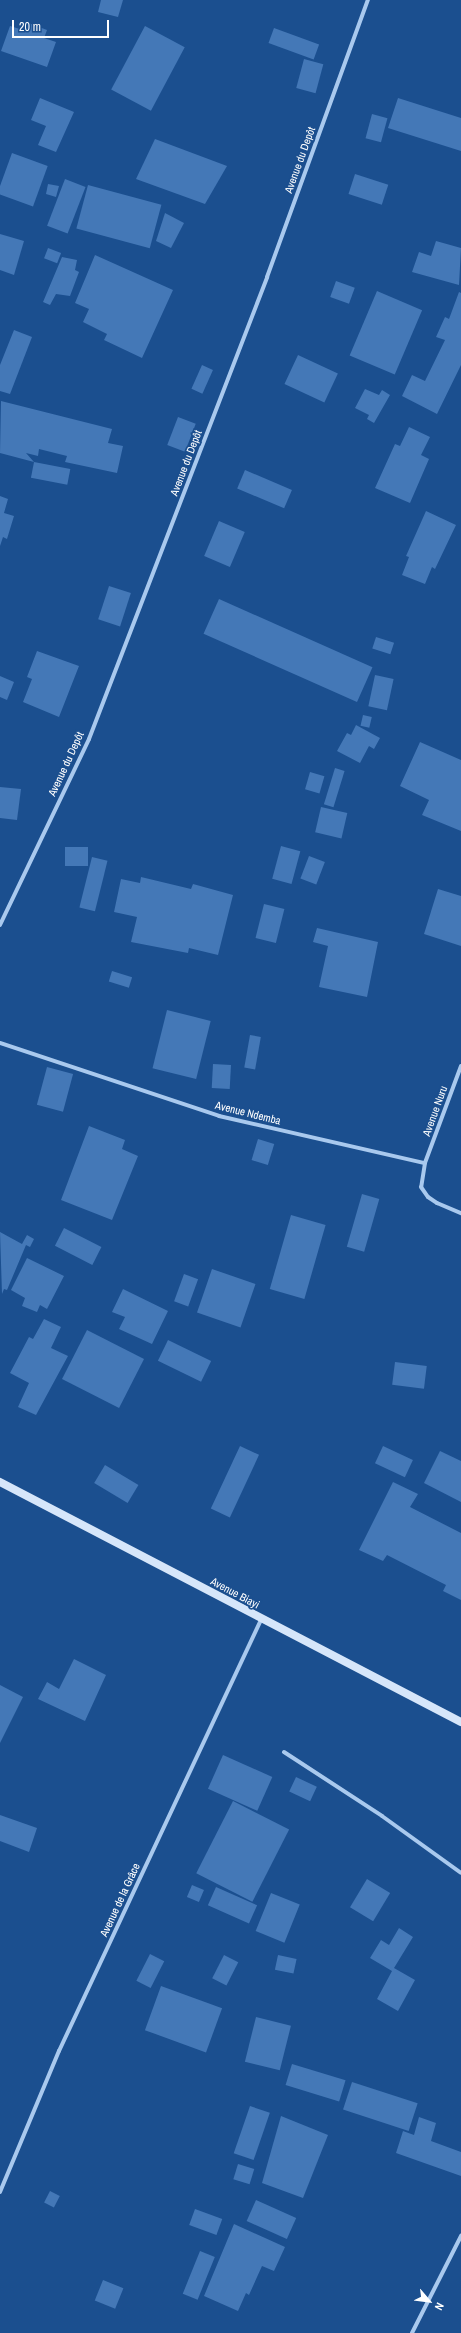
<!DOCTYPE html>
<html>
<head>
<meta charset="utf-8">
<style>
  body { margin:0 }
  #map { position:relative; width:461px; height:2333px; overflow:hidden; background:#1b4f8f; font-family:"Archivo Narrow",sans-serif }
  div>[style] { position:absolute }
  [style*='--x'] { left:calc(var(--x)*1px); top:calc(var(--y)*1px); width:calc(var(--w)*1px); rotate:calc(var(--a)*1deg) }
  .building>* { inset:0; background:#4478b7; transform-origin:0 0 }
  .street>* { height:4px; margin:-2px; padding:0 2px; transform-origin:2px; border-radius:2px; background:#a9c9ee }
  .secondary>* { height:8px; margin:-4px; padding:0 4px; transform-origin:4px; border-radius:4px; background:#d6e6fa }
  span { translate:-50% -50%; white-space:nowrap; text-align:center; line-height:1.15; -webkit-text-stroke:3.5px #1b4f8f; paint-order:stroke }
  .street-label { font-size:11px; color:#fff }
  .north { position:absolute; left:409px; top:2281px; width:40px; height:40px; -webkit-text-stroke:3px #1b4f8f; paint-order:stroke; rotate:118deg; font-size:11px; font-weight:700; line-height:16px; text-align:center; color:#fff }
  .north::after { content:''; display:block; margin:auto; width:14px; height:18px; background:#fff; clip-path:polygon(50% 0,100% 100%,50% 72%,0 100%) }
  .scale { position:absolute; left:12px; top:20px; width:97px; height:18px; box-sizing:border-box; border:2px solid #fff; border-top:0; padding-left:5px; font-size:12px; line-height:14px; white-space:nowrap; color:#fff; -webkit-text-stroke:3px #1b4f8f; paint-order:stroke }
</style>
</head>
<body>
<div id="map">
  <div class="building">
    <i style="clip-path:polygon(101px 0,123px 0,118px 17px,98px 12px)"></i>
    <i style="clip-path:polygon(26px 22px,47px 30px,44px 38px,56px 42px,47px 67px,1px 51px,10px 26px,23px 30px)"></i>
    <i style="left:145px;top:26px;width:45px;height:72px;rotate:28deg"></i>
    <i style="left:274px;top:28px;width:48px;height:16px;rotate:20deg"></i>
    <i style="left:304px;top:59px;width:20px;height:30px;rotate:15deg"></i>
    <i style="clip-path:polygon(40px 98px,74px 112px,56px 152px,38px 145px,46px 126px,31px 120px)"></i>
    <i style="clip-path:polygon(398px 98px,461px 118px,461px 151px,388px 128px)"></i>
    <i style="left:372px;top:114px;width:16px;height:25px;rotate:15deg"></i>
    <i style="clip-path:polygon(155px 139px,227px 166px,205px 204px,136px 179px)"></i>
    <i style="left:12px;top:153px;width:38px;height:43px;rotate:20deg"></i>
    <i style="left:355px;top:174px;width:35px;height:21px;rotate:18deg"></i>
    <i style="left:65px;top:179px;width:22px;height:50px;rotate:21deg"></i>
    <i style="clip-path:polygon(48px 184px,59px 186px,56px 197px,46px 194px)"></i>
    <i style="left:88px;top:185px;width:76px;height:45px;rotate:15deg"></i>
    <i style="clip-path:polygon(165px 213px,184px 223px,171px 248px,156px 241px)"></i>
    <i style="clip-path:polygon(0 234px,24px 241px,14px 275px,0 270px)"></i>
    <i style="clip-path:polygon(436px 241px,461px 248px,459px 285px,412px 272px,419px 252px,431px 256px)"></i>
    <i style="left:48px;top:248px;width:14px;height:11px;rotate:21deg"></i>
    <i style="clip-path:polygon(95px 255px,173px 290px,142px 358px,104px 340px,107px 334px,83px 322px,89px 309px,75px 303px)"></i>
    <i style="clip-path:polygon(62px 257px,77px 260px,75px 270px,79px 272px,70px 296px,56px 294px,50px 305px,43px 302px)"></i>
    <i style="left:336px;top:281px;width:20px;height:17px;rotate:20deg"></i>
    <i style="left:377px;top:291px;width:49px;height:70px;rotate:23deg"></i>
    <i style="clip-path:polygon(459px 292px,461px 293px,461px 365px,437px 414px,402px 396px,412px 375px,425px 381px,445px 340px,436px 337px,445px 317px,449px 319px)"></i>
    <i style="clip-path:polygon(14px 330px,32px 337px,10px 394px,0 391px,0 365px)"></i>
    <i style="left:298px;top:355px;width:44px;height:32px;rotate:25deg"></i>
    <i style="left:202px;top:365px;width:12px;height:26px;rotate:24deg"></i>
    <i style="clip-path:polygon(365px 389px,379px 395px,382px 390px,390px 395px,374px 423px,367px 419px,369px 415px,355px 408px)"></i>
    <i style="clip-path:polygon(1px 401px,112px 429px,108px 443px,123px 446px,117px 473px,65px 462px,67px 456px,39px 449px,38px 456px,26px 453px,34px 462px,0 453px)"></i>
    <i style="left:178px;top:417px;width:19px;height:30px;rotate:21deg"></i>
    <i style="clip-path:polygon(409px 427px,430px 437px,421px 455px,429px 459px,410px 503px,375px 488px,395px 444px,400px 446px)"></i>
    <i style="left:34px;top:462px;width:37px;height:16px;rotate:11deg"></i>
    <i style="left:245px;top:470px;width:51px;height:20px;rotate:23deg"></i>
    <i style="clip-path:polygon(0 496px,8px 499px,4px 513px,14px 516px,7px 539px,3px 537px,0 546px)"></i>
    <i style="clip-path:polygon(426px 511px,456px 525px,435px 569px,432px 567px,425px 584px,402px 575px,409px 557px,406px 556px)"></i>
    <i style="left:219px;top:521px;width:28px;height:38px;rotate:23deg"></i>
    <i style="left:109px;top:586px;width:23px;height:35px;rotate:18deg"></i>
    <i style="left:219px;top:599px;width:168px;height:38px;rotate:24deg"></i>
    <i style="left:376px;top:637px;width:19px;height:12px;rotate:18deg"></i>
    <i style="clip-path:polygon(37px 651px,79px 666px,59px 717px,23px 702px,32px 679px,27px 677px)"></i>
    <i style="left:375px;top:675px;width:19px;height:32px;rotate:12deg"></i>
    <i style="clip-path:polygon(0 676px,14px 682px,7px 700px,0 697px)"></i>
    <i style="left:363px;top:715px;width:9px;height:11px;rotate:13deg"></i>
    <i style="clip-path:polygon(356px 725px,380px 738px,374px 749px,369px 746px,360px 763px,337px 751px,347px 733px,351px 735px)"></i>
    <i style="clip-path:polygon(420px 742px,461px 760px,461px 831px,422px 815px,429px 800px,400px 786px)"></i>
    <i style="left:335px;top:768px;width:10px;height:38px;rotate:17deg"></i>
    <i style="left:310px;top:772px;width:15px;height:18px;rotate:16deg"></i>
    <i style="clip-path:polygon(0 787px,21px 789px,17px 820px,0 818px)"></i>
    <i style="left:321px;top:807px;width:27px;height:26px;rotate:13deg"></i>
    <i style="left:281px;top:846px;width:20px;height:34px;rotate:15deg"></i>
    <i style="left:65px;top:847px;width:23px;height:19px"></i>
    <i style="left:309px;top:856px;width:17px;height:24px;rotate:21deg"></i>
    <i style="left:92px;top:857px;width:16px;height:52px;rotate:14deg"></i>
    <i style="clip-path:polygon(141px 877px,191px 889px,193px 884px,233px 895px,218px 955px,189px 948px,188px 953px,131px 942px,137px 917px,114px 912px,121px 879px,140px 883px)"></i>
    <i style="clip-path:polygon(438px 889px,461px 896px,461px 946px,424px 934px)"></i>
    <i style="left:264px;top:904px;width:21px;height:35px;rotate:14deg"></i>
    <i style="clip-path:polygon(317px 928px,378px 942px,367px 997px,319px 987px,328px 946px,313px 942px)"></i>
    <i style="left:112px;top:971px;width:21px;height:11px;rotate:17deg"></i>
    <i style="left:167px;top:1010px;width:45px;height:60px;rotate:14deg"></i>
    <i style="left:250px;top:1035px;width:11px;height:33px;rotate:10deg"></i>
    <i style="left:213px;top:1064px;width:18px;height:24px;rotate:3deg"></i>
    <i style="left:47px;top:1067px;width:27px;height:39px;rotate:15deg"></i>
    <i style="clip-path:polygon(89px 1126px,125px 1140px,122px 1149px,138px 1156px,112px 1220px,61px 1200px)"></i>
    <i style="left:258px;top:1139px;width:17px;height:22px;rotate:17deg"></i>
    <i style="left:362px;top:1194px;width:18px;height:55px;rotate:16deg"></i>
    <i style="left:291px;top:1215px;width:36px;height:77px;rotate:16deg"></i>
    <i style="left:64px;top:1228px;width:42px;height:20px;rotate:27deg"></i>
    <i style="clip-path:polygon(0 1232px,22px 1244px,27px 1235px,34px 1239px,30px 1247px,26px 1245px,7px 1290px,4px 1289px,2px 1294px)"></i>
    <i style="clip-path:polygon(27px 1258px,64px 1276px,47px 1309px,40px 1305px,37px 1312px,22px 1306px,25px 1298px,11px 1290px)"></i>
    <i style="left:212px;top:1269px;width:46px;height:46px;rotate:19deg"></i>
    <i style="left:184px;top:1274px;width:15px;height:29px;rotate:20deg"></i>
    <i style="clip-path:polygon(123px 1289px,168px 1311px,152px 1344px,119px 1329px,125px 1317px,112px 1312px)"></i>
    <i style="clip-path:polygon(44px 1319px,61px 1327px,51px 1348px,68px 1356px,36px 1415px,18px 1407px,29px 1383px,10px 1373px,29px 1337px,33px 1339px)"></i>
    <i style="left:87px;top:1330px;width:64px;height:55px;rotate:27deg"></i>
    <i style="left:168px;top:1340px;width:48px;height:23px;rotate:26deg"></i>
    <i style="left:395px;top:1362px;width:32px;height:23px;rotate:7deg"></i>
    <i style="left:240px;top:1446px;width:21px;height:69px;rotate:25deg"></i>
    <i style="left:383px;top:1446px;width:33px;height:19px;rotate:25deg"></i>
    <i style="clip-path:polygon(440px 1451px,461px 1461px,461px 1502px,424px 1483px)"></i>
    <i style="left:105px;top:1465px;width:39px;height:21px;rotate:31deg"></i>
    <i style="clip-path:polygon(393px 1482px,418px 1494px,410px 1507px,461px 1533px,461px 1600px,443px 1591px,446px 1585px,387px 1555px,383px 1561px,359px 1550px)"></i>
    <i style="clip-path:polygon(74px 1659px,106px 1675px,85px 1721px,38px 1699px,47px 1682px,59px 1689px)"></i>
    <i style="clip-path:polygon(0 1685px,23px 1697px,0 1743px)"></i>
    <i style="left:223px;top:1755px;width:54px;height:37px;rotate:24deg"></i>
    <i style="left:296px;top:1777px;width:23px;height:16px;rotate:25deg"></i>
    <i style="left:233px;top:1801px;width:63px;height:81px;rotate:27deg"></i>
    <i style="clip-path:polygon(0 1815px,37px 1828px,29px 1852px,0 1841px)"></i>
    <i style="left:367px;top:1879px;width:27px;height:33px;rotate:31deg"></i>
    <i style="left:192px;top:1885px;width:13px;height:13px;rotate:23deg"></i>
    <i style="left:216px;top:1887px;width:45px;height:20px;rotate:24deg"></i>
    <i style="left:271px;top:1893px;width:31px;height:41px;rotate:22deg"></i>
    <i style="clip-path:polygon(399px 1928px,413px 1937px,394px 1968px,415px 1980px,398px 2011px,377px 1999px,392px 1971px,370px 1958px,381px 1940px,389px 1945px)"></i>
    <i style="left:150px;top:1954px;width:16px;height:30px;rotate:27deg"></i>
    <i style="left:224px;top:1955px;width:16px;height:26px;rotate:27deg"></i>
    <i style="left:278px;top:1955px;width:19px;height:15px;rotate:12deg"></i>
    <i style="left:161px;top:1986px;width:65px;height:47px;rotate:20deg"></i>
    <i style="left:256px;top:2017px;width:36px;height:46px;rotate:14deg"></i>
    <i style="left:292px;top:2064px;width:56px;height:22px;rotate:17deg"></i>
    <i style="left:352px;top:2082px;width:69px;height:29px;rotate:18deg"></i>
    <i style="left:250px;top:2106px;width:21px;height:50px;rotate:19deg"></i>
    <i style="clip-path:polygon(281px 2116px,328px 2135px,303px 2198px,262px 2183px)"></i>
    <i style="clip-path:polygon(419px 2117px,436px 2123px,431px 2141px,461px 2152px,461px 2176px,396px 2153px,403px 2131px,414px 2135px)"></i>
    <i style="left:238px;top:2164px;width:17px;height:16px;rotate:17deg"></i>
    <i style="left:50px;top:2191px;width:11px;height:13px;rotate:27deg"></i>
    <i style="left:256px;top:2200px;width:44px;height:23px;rotate:24deg"></i>
    <i style="left:195px;top:2209px;width:29px;height:17px;rotate:20deg"></i>
    <i style="clip-path:polygon(234px 2224px,285px 2247px,274px 2271px,262px 2266px,249px 2295px,246px 2293px,238px 2311px,204px 2296px)"></i>
    <i style="left:200px;top:2251px;width:16px;height:46px;rotate:22deg"></i>
    <i style="left:103px;top:2280px;width:22px;height:22px;rotate:22deg"></i>
  </div>
  <div class="street">
    <i style="--x:0;--y:925;--w:206;--a:-64.4"></i>
    <i style="--x:89;--y:739;--w:495;--a:-68.9"></i>
    <i style="--x:267;--y:277;--w:295;--a:-70"></i>
    <i style="--x:0;--y:1043;--w:231;--a:18.4"></i>
    <i style="--x:219;--y:1116;--w:211;--a:12.9"></i>
    <i style="--x:461;--y:1066;--w:103;--a:110.4"></i>
    <i style="--x:425;--y:1163;--w:24;--a:99"></i>
    <i style="--x:421;--y:1187;--w:12;--a:55"></i>
    <i style="--x:428;--y:1197;--w:11;--a:34"></i>
    <i style="--x:437;--y:1203;--w:26;--a:23"></i>
    <i style="--x:284;--y:1752;--w:117;--a:33.1"></i>
    <i style="--x:382;--y:1816;--w:97;--a:35.8"></i>
    <i style="--x:0;--y:2192;--w:153;--a:-67.3"></i>
    <i style="--x:59;--y:2051;--w:477;--a:-64.9"></i>
    <i style="--x:412;--y:2333;--w:109;--a:-63.2"></i>
  </div>
  <div class="secondary">
    <i style="--x:0;--y:1482;--w:520;--a:27.5"></i>
  </div>
  <div class="street-label">
    <span style="left:300px;top:160px;rotate:-70deg">Avenue du Depôt</span>
    <span style="left:186px;top:463px;rotate:-69deg">Avenue du Depôt</span>
    <span style="left:66px;top:764px;rotate:-65deg">Avenue du Depôt</span>
    <span style="left:435px;top:1111px;rotate:-70deg">Avenue Nuru</span>
    <span style="left:248px;top:1113px;rotate:14deg">Avenue Ndemba</span>
    <span style="left:235px;top:1593px;rotate:28deg">Avenue Biayi</span>
    <span style="left:120px;top:1900px;rotate:-65deg">Avenue de la Grâce</span>
  </div>
  <div class="north">N</div>
  <div class="scale">20 m</div>
</div>
</body>
</html>
